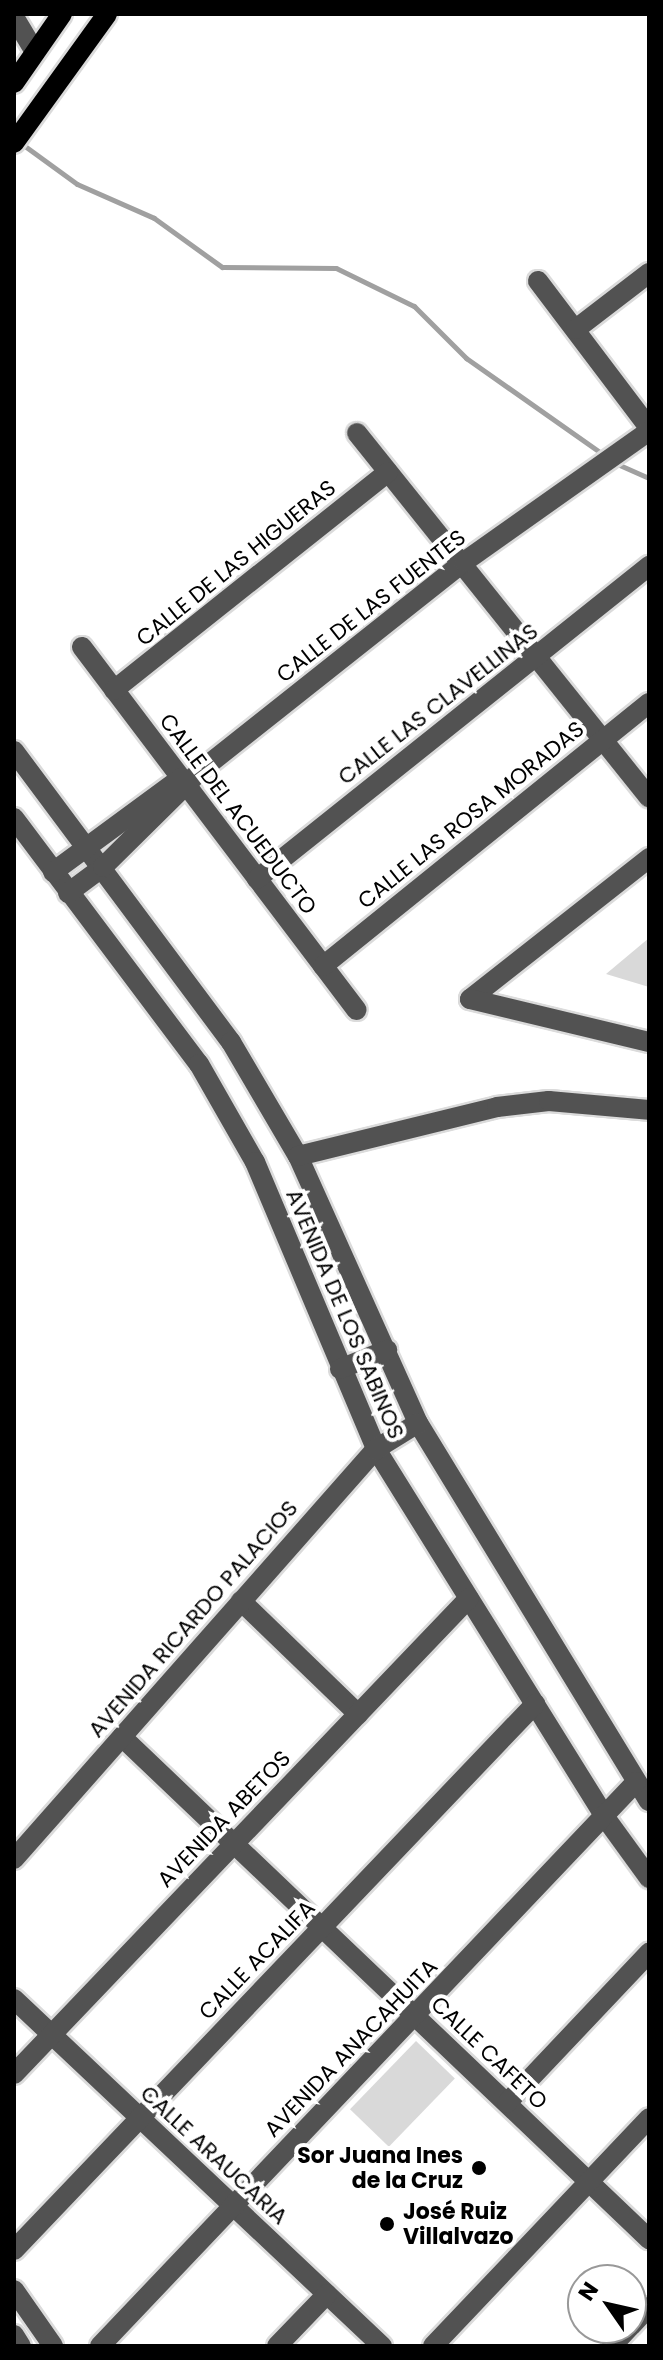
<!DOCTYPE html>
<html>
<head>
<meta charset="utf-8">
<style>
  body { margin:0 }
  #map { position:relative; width:663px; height:2360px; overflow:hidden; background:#fff; font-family:Poppins,sans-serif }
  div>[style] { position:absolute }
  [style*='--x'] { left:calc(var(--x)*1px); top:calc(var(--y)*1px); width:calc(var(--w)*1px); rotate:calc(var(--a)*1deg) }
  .green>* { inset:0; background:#d9d9d9; transform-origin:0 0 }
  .stream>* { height:5px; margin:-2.5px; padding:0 2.5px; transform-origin:2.5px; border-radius:2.5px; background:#a0a0a0 }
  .roads { filter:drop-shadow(2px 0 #dbdbdb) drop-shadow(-2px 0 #dbdbdb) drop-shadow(0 2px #dbdbdb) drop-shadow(0 -2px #dbdbdb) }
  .minor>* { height:20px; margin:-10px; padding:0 10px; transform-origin:10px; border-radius:10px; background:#525252 }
  .major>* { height:20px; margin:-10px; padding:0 10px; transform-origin:10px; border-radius:10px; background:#000 }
  .dots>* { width:22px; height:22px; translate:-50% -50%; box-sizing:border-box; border:4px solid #fff; border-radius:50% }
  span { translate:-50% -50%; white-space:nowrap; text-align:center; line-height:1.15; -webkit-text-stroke:8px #fff; paint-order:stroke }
  .street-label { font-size:22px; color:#000 }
  .poi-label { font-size:22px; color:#000; font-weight:700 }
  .right { translate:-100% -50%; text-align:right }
  .left { translate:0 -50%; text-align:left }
  .frame { position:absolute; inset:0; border:16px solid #000; pointer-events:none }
  .north { position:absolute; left:567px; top:2264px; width:80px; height:80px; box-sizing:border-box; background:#fff; border:2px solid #999; border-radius:50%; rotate:304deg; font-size:22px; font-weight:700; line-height:32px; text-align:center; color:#000 }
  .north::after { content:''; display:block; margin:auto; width:28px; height:36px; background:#000; clip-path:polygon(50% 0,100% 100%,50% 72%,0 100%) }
</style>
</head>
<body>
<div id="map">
  <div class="green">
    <i style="clip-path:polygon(649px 938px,649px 987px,606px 974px)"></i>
    <i style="left:416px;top:2041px;width:54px;height:95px;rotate:44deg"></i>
  </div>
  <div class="stream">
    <i style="--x:22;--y:144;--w:68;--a:36"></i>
    <i style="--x:77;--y:184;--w:84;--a:23.8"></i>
    <i style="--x:154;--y:218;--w:84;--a:35.8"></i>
    <i style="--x:222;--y:267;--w:114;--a:0.5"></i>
    <i style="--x:336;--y:268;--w:87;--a:26"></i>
    <i style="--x:414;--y:306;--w:74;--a:45"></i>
    <i style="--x:466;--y:358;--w:169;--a:35.1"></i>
    <i style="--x:615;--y:463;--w:37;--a:24"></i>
  </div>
  <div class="roads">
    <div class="minor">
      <i style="--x:14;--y:17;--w:41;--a:59"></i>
      <i style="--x:538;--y:281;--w:184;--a:52.9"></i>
      <i style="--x:576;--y:329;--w:92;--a:-37.5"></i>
      <i style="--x:357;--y:433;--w:467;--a:51.3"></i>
      <i style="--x:82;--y:647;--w:455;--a:52.9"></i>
      <i style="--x:114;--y:690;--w:350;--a:-38.5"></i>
      <i style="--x:14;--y:751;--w:363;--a:53.3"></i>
      <i style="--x:231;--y:1042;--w:132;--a:59.6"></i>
      <i style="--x:298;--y:1156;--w:293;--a:65.8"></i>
      <i style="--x:418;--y:1423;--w:443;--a:58.6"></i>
      <i style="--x:14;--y:818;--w:308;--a:53.1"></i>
      <i style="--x:199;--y:1064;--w:113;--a:60.3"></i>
      <i style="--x:255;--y:1162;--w:311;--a:67.1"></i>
      <i style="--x:376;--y:1449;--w:432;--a:58.1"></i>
      <i style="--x:604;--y:1816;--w:77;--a:54"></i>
      <i style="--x:53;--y:872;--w:159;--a:-36.3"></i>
      <i style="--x:257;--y:879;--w:502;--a:-38.61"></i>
      <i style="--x:68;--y:893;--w:44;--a:-36.6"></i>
      <i style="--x:103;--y:867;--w:136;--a:-44.7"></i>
      <i style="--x:200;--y:771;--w:337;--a:-38.4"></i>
      <i style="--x:464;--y:562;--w:227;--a:-35.3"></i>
      <i style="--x:323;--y:966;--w:419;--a:-38.9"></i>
      <i style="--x:470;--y:999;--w:228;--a:-38.2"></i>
      <i style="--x:470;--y:999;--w:184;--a:13.5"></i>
      <i style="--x:298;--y:1156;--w:205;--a:-13.8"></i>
      <i style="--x:497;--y:1107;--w:52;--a:-6.6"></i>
      <i style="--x:549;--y:1101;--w:100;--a:5.1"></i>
      <i style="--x:340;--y:1369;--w:51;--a:-22"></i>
      <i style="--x:241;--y:1601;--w:163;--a:44"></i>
      <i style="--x:122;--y:1737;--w:728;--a:43.61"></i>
      <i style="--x:14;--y:1859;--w:547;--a:-48.56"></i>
      <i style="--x:376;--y:1449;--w:49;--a:-31.8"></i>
      <i style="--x:14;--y:1999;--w:506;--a:43.32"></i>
      <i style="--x:14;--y:2074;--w:658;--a:-46.29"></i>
      <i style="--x:507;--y:2103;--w:207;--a:-46.6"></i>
      <i style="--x:14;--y:2250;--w:755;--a:-46.34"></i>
      <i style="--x:14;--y:2290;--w:68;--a:55.1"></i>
      <i style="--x:631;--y:2326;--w:26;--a:-47"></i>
      <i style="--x:14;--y:2335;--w:13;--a:58"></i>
      <i style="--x:100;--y:2346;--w:778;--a:-46.46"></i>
      <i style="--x:277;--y:2346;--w:72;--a:-46.1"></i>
      <i style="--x:433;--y:2346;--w:314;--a:-46.5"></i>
      <i style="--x:612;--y:2346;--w:25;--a:-47"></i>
    </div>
    <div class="major">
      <i style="--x:14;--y:83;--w:84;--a:-55.2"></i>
      <i style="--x:14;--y:143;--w:159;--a:-54.2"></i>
    </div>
  </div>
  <div class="dots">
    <i style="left:479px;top:2168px;background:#000"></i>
    <i style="left:387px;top:2224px;background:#000"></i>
  </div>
  <div class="street-label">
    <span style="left:236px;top:563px;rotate:-39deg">CALLE DE LAS HIGUERAS</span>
    <span style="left:371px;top:606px;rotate:-38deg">CALLE DE LAS FUENTES</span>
    <span style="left:438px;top:704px;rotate:-38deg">CALLE LAS CLAVELLINAS</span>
    <span style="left:238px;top:814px;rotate:53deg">CALLE DEL ACUEDUCTO</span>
    <span style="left:471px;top:815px;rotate:-39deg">CALLE LAS ROSA MORADAS</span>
    <span style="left:345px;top:1314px;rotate:67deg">AVENIDA DE LOS SABINOS</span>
    <span style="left:193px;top:1619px;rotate:-49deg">AVENIDA RICARDO PALACIOS</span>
    <span style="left:224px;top:1819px;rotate:-46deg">AVENIDA ABETOS</span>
    <span style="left:257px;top:1960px;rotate:-46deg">CALLE ACALIFA</span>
    <span style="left:351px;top:2048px;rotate:-46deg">AVENIDA ANACAHUITA</span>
    <span style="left:489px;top:2053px;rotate:44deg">CALLE CAFETO</span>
    <span style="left:214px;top:2155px;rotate:43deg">CALLE ARAUCARIA</span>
  </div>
  <div class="poi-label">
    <span class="right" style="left:463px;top:2168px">Sor Juana Ines<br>de la Cruz</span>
    <span class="left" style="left:403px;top:2224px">José Ruiz<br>Villalvazo</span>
  </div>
  <div class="frame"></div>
  <div class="north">N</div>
</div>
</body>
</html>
